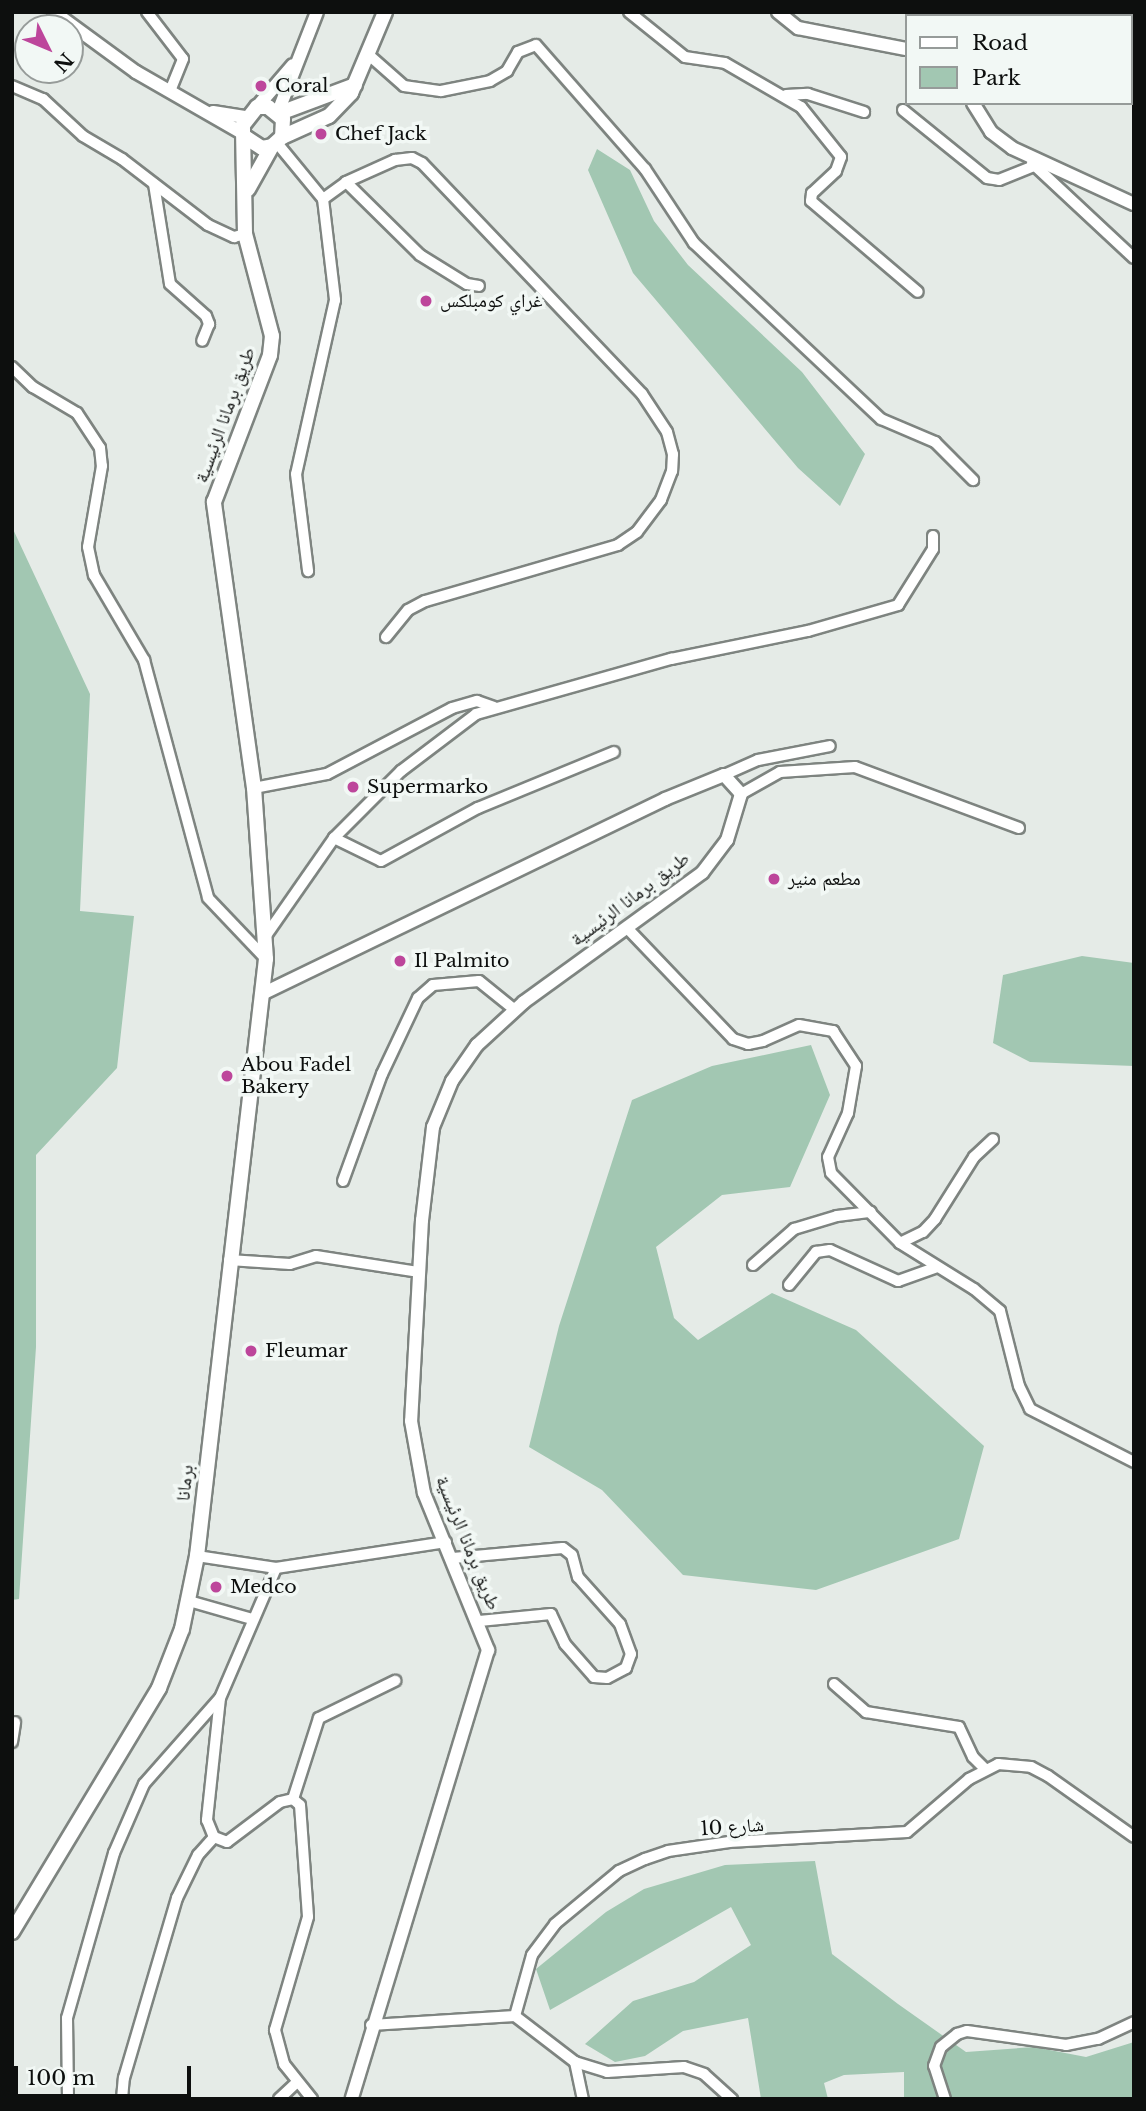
<!DOCTYPE html>
<html>
<head>
<meta charset="utf-8">
<style>
  body { margin:0 }
  #map { position:relative; width:1146px; height:2111px; overflow:hidden; background:#e5ebe7; font-family:"Libre Baskerville","Noto Naskh Arabic",serif }
  div>[style] { position:absolute }
  [style*='--x'] { left:calc(var(--x)*1px); top:calc(var(--y)*1px); width:calc(var(--w)*1px); rotate:calc(var(--a)*1deg) }
  .green>* { inset:0; background:#a2c7b2 }
  .roads { filter:drop-shadow(2px 0 #7e8480) drop-shadow(-2px 0 #7e8480) drop-shadow(0 2px #7e8480) drop-shadow(0 -2px #7e8480) }
  .minor>* { height:10px; margin:-5px; padding:0 5px; transform-origin:5px; border-radius:5px; background:#fff }
  .tertiary>* { height:12px; margin:-6px; padding:0 6px; transform-origin:6px; border-radius:6px; background:#fff }
  .secondary>* { height:14px; margin:-7px; padding:0 7px; transform-origin:7px; border-radius:7px; background:#fff }
  .dots>* { width:19px; height:19px; translate:-50% -50%; box-sizing:border-box; border:4px solid #f2f8f5; border-radius:50% }
  span { translate:-50% -50%; white-space:nowrap; text-align:center; line-height:1.15; -webkit-text-stroke:7px #f2f8f5; paint-order:stroke }
  .poi-label { font-size:19px; color:#0d0f0e }
  .left { translate:0 -50%; text-align:left }
  .street-label { font-size:19px; color:#0d0f0e }
  .frame { position:absolute; inset:0; border:14px solid #0d0f0e; pointer-events:none }
  .legend { position:absolute; left:905px; top:14px; width:228px; height:91px; box-sizing:border-box; background:#f2f8f5; border:2px solid #969b99; margin:0; padding:9px 12px; list-style:none; font-size:21px; color:#0d0f0e }
  .legend li { display:flex; align-items:center; gap:14px; height:35px }
  .legend b { width:35px; border:2px solid #969b99 }
  .north { position:absolute; left:14px; top:14px; width:70px; height:70px; box-sizing:border-box; background:#f2f8f5; border:2px solid #969b99; border-radius:50%; rotate:133deg; font-size:19px; font-weight:700; line-height:28px; text-align:center; color:#0d0f0e }
  .north::after { content:''; display:block; margin:auto; width:24px; height:32px; background:#bd469b; clip-path:polygon(50% 0,100% 100%,50% 72%,0 100%) }
  .scale { position:absolute; left:14px; top:2066px; width:177px; height:32px; box-sizing:border-box; border:4px solid #0d0f0e; border-top:0; padding-left:9px; font-size:21px; line-height:24px; white-space:nowrap; color:#0d0f0e; -webkit-text-stroke:5px #f2f8f5; paint-order:stroke }
</style>
</head>
<body>
<div id="map">
  <div class="green">
    <i style="clip-path:polygon(597px 149px,630px 170px,654px 221px,688px 265px,802px 372px,865px 454px,840px 506px,798px 468px,633px 273px,588px 170px)"></i>
    <i style="clip-path:polygon(12px 527px,90px 694px,80px 911px,134px 916px,117px 1068px,36px 1155px,36px 1347px,19px 1599px,12px 1600px)"></i>
    <i style="clip-path:polygon(1082px 956px,1134px 963px,1134px 1066px,1030px 1062px,993px 1043px,1003px 975px)"></i>
    <i style="clip-path:polygon(811px 1045px,830px 1095px,790px 1187px,722px 1195px,656px 1247px,674px 1318px,698px 1340px,772px 1293px,856px 1330px,984px 1446px,959px 1539px,816px 1590px,683px 1575px,602px 1490px,529px 1447px,559px 1326px,632px 1100px,712px 1066px)"></i>
    <i style="clip-path:polygon(815px 1861px,832px 1954px,898px 2004px,966px 2052px,1034px 2047px,1086px 2057px,1134px 2042px,1134px 2099px,904px 2099px,904px 2072px,844px 2075px,824px 2083px,828px 2099px,761px 2099px,748px 2018px,683px 2031px,645px 2056px,615px 2062px,585px 2044px,633px 2001px,694px 1982px,751px 1945px,731px 1907px,550px 2010px,536px 1969px,606px 1912px,644px 1889px,725px 1865px)"></i>
  </div>
  <div class="roads">
    <div class="minor">
      <i style="--x:147;--y:12;--w:59;--a:52.5"></i>
      <i style="--x:183;--y:59;--w:35;--a:112"></i>
      <i style="--x:629;--y:12;--w:72;--a:38.8"></i>
      <i style="--x:685;--y:57;--w:40;--a:8.5"></i>
      <i style="--x:725;--y:63;--w:88;--a:30.1"></i>
      <i style="--x:801;--y:107;--w:64;--a:51.3"></i>
      <i style="--x:841;--y:157;--w:15;--a:110"></i>
      <i style="--x:836;--y:171;--w:33;--a:137"></i>
      <i style="--x:812;--y:193;--w:8;--a:97"></i>
      <i style="--x:811;--y:201;--w:140;--a:40.4"></i>
      <i style="--x:370;--y:56;--w:45;--a:41.4"></i>
      <i style="--x:404;--y:86;--w:37;--a:8"></i>
      <i style="--x:441;--y:91;--w:50;--a:-11.5"></i>
      <i style="--x:490;--y:81;--w:20;--a:-30"></i>
      <i style="--x:507;--y:71;--w:22;--a:-60"></i>
      <i style="--x:518;--y:52;--w:19;--a:-21"></i>
      <i style="--x:536;--y:45;--w:165;--a:48.7"></i>
      <i style="--x:645;--y:169;--w:89;--a:56.5"></i>
      <i style="--x:694;--y:243;--w:257;--a:43.3"></i>
      <i style="--x:881;--y:419;--w:59;--a:23.1"></i>
      <i style="--x:935;--y:442;--w:54;--a:45"></i>
      <i style="--x:12;--y:86;--w:34;--a:23"></i>
      <i style="--x:43;--y:99;--w:54;--a:42.8"></i>
      <i style="--x:83;--y:136;--w:45;--a:30.5"></i>
      <i style="--x:122;--y:159;--w:108;--a:37.5"></i>
      <i style="--x:208;--y:225;--w:29;--a:25"></i>
      <i style="--x:234;--y:237;--w:11;--a:-15"></i>
      <i style="--x:786;--y:95;--w:22;--a:-3"></i>
      <i style="--x:808;--y:94;--w:59;--a:17.8"></i>
      <i style="--x:903;--y:110;--w:108;--a:39"></i>
      <i style="--x:987;--y:178;--w:12;--a:9"></i>
      <i style="--x:999;--y:180;--w:38;--a:-22"></i>
      <i style="--x:277;--y:143;--w:72;--a:50.6"></i>
      <i style="--x:323;--y:199;--w:102;--a:83.2"></i>
      <i style="--x:335;--y:300;--w:178;--a:102.6"></i>
      <i style="--x:296;--y:474;--w:98;--a:82.9"></i>
      <i style="--x:1032;--y:163;--w:139;--a:43"></i>
      <i style="--x:346;--y:182;--w:104;--a:44.6"></i>
      <i style="--x:420;--y:255;--w:55;--a:31.7"></i>
      <i style="--x:467;--y:284;--w:12;--a:9"></i>
      <i style="--x:154;--y:184;--w:101;--a:80.9"></i>
      <i style="--x:170;--y:284;--w:48;--a:41.6"></i>
      <i style="--x:206;--y:316;--w:9;--a:69"></i>
      <i style="--x:209;--y:324;--w:18;--a:112"></i>
      <i style="--x:323;--y:199;--w:29;--a:-36"></i>
      <i style="--x:346;--y:182;--w:54;--a:-24.2"></i>
      <i style="--x:395;--y:160;--w:17;--a:-7"></i>
      <i style="--x:412;--y:158;--w:11;--a:27"></i>
      <i style="--x:422;--y:163;--w:319;--a:46.4"></i>
      <i style="--x:642;--y:394;--w:45;--a:56.7"></i>
      <i style="--x:667;--y:432;--w:23;--a:75"></i>
      <i style="--x:673;--y:454;--w:17;--a:93"></i>
      <i style="--x:672;--y:471;--w:31;--a:111"></i>
      <i style="--x:661;--y:500;--w:40;--a:127"></i>
      <i style="--x:637;--y:532;--w:23;--a:146"></i>
      <i style="--x:618;--y:545;--w:201;--a:163.8"></i>
      <i style="--x:425;--y:601;--w:19;--a:152"></i>
      <i style="--x:408;--y:610;--w:35;--a:129"></i>
      <i style="--x:12;--y:367;--w:29;--a:44"></i>
      <i style="--x:33;--y:387;--w:51;--a:30.6"></i>
      <i style="--x:77;--y:413;--w:42;--a:56.7"></i>
      <i style="--x:100;--y:448;--w:18;--a:84"></i>
      <i style="--x:102;--y:466;--w:82;--a:99.8"></i>
      <i style="--x:88;--y:547;--w:29;--a:78"></i>
      <i style="--x:94;--y:575;--w:99;--a:59.5"></i>
      <i style="--x:144;--y:660;--w:246;--a:74.9"></i>
      <i style="--x:208;--y:898;--w:84;--a:46.4"></i>
      <i style="--x:724;--y:775;--w:37;--a:-24"></i>
      <i style="--x:758;--y:760;--w:73;--a:-11"></i>
      <i style="--x:254;--y:788;--w:74;--a:-10.9"></i>
      <i style="--x:327;--y:774;--w:141;--a:-27.8"></i>
      <i style="--x:452;--y:708;--w:26;--a:-16"></i>
      <i style="--x:477;--y:701;--w:18;--a:19"></i>
      <i style="--x:741;--y:794;--w:45;--a:-29.4"></i>
      <i style="--x:780;--y:772;--w:75;--a:-3.8"></i>
      <i style="--x:855;--y:767;--w:175;--a:20.4"></i>
      <i style="--x:334;--y:838;--w:52;--a:26.1"></i>
      <i style="--x:381;--y:861;--w:111;--a:-28.7"></i>
      <i style="--x:478;--y:808;--w:147;--a:-22.4"></i>
      <i style="--x:628;--y:929;--w:152;--a:46.3"></i>
      <i style="--x:733;--y:1039;--w:16;--a:18"></i>
      <i style="--x:748;--y:1044;--w:15;--a:-11"></i>
      <i style="--x:763;--y:1041;--w:39;--a:-24"></i>
      <i style="--x:799;--y:1025;--w:35;--a:10"></i>
      <i style="--x:833;--y:1031;--w:42;--a:56.7"></i>
      <i style="--x:856;--y:1066;--w:48;--a:99.7"></i>
      <i style="--x:848;--y:1113;--w:48;--a:114.4"></i>
      <i style="--x:828;--y:1157;--w:16;--a:79"></i>
      <i style="--x:831;--y:1173;--w:98;--a:45.4"></i>
      <i style="--x:900;--y:1243;--w:87;--a:31.9"></i>
      <i style="--x:974;--y:1289;--w:34;--a:40"></i>
      <i style="--x:1000;--y:1311;--w:77;--a:75.8"></i>
      <i style="--x:1019;--y:1386;--w:25;--a:64"></i>
      <i style="--x:1030;--y:1409;--w:117;--a:27"></i>
      <i style="--x:265;--y:937;--w:121;--a:-55.1"></i>
      <i style="--x:334;--y:838;--w:95;--a:-45"></i>
      <i style="--x:401;--y:771;--w:94;--a:-37.2"></i>
      <i style="--x:476;--y:714;--w:203;--a:-15.8"></i>
      <i style="--x:671;--y:659;--w:140;--a:-11.6"></i>
      <i style="--x:808;--y:631;--w:94;--a:-16.1"></i>
      <i style="--x:898;--y:605;--w:66;--a:-58"></i>
      <i style="--x:933;--y:549;--w:13;--a:-90"></i>
      <i style="--x:343;--y:1181;--w:114;--a:-70"></i>
      <i style="--x:382;--y:1074;--w:84;--a:-64.7"></i>
      <i style="--x:418;--y:998;--w:20;--a:-41"></i>
      <i style="--x:433;--y:985;--w:46;--a:-5"></i>
      <i style="--x:479;--y:981;--w:46;--a:38.9"></i>
      <i style="--x:900;--y:1243;--w:25;--a:-26"></i>
      <i style="--x:923;--y:1232;--w:18;--a:-47"></i>
      <i style="--x:935;--y:1219;--w:73;--a:-57.8"></i>
      <i style="--x:974;--y:1157;--w:26;--a:-43"></i>
      <i style="--x:229;--y:1260;--w:61;--a:3.8"></i>
      <i style="--x:290;--y:1264;--w:27;--a:-17"></i>
      <i style="--x:316;--y:1256;--w:103;--a:8.9"></i>
      <i style="--x:753;--y:1265;--w:55;--a:-41.3"></i>
      <i style="--x:794;--y:1229;--w:45;--a:-16.8"></i>
      <i style="--x:837;--y:1216;--w:34;--a:-7"></i>
      <i style="--x:789;--y:1285;--w:43;--a:-50.7"></i>
      <i style="--x:816;--y:1252;--w:14;--a:-8"></i>
      <i style="--x:830;--y:1250;--w:75;--a:24.5"></i>
      <i style="--x:898;--y:1281;--w:41;--a:-19.7"></i>
      <i style="--x:197;--y:1556;--w:80;--a:8.6"></i>
      <i style="--x:276;--y:1568;--w:172;--a:-8.7"></i>
      <i style="--x:453;--y:1558;--w:110;--a:-5.2"></i>
      <i style="--x:563;--y:1548;--w:11;--a:38"></i>
      <i style="--x:572;--y:1555;--w:23;--a:75"></i>
      <i style="--x:578;--y:1577;--w:63;--a:48.2"></i>
      <i style="--x:620;--y:1624;--w:32;--a:70"></i>
      <i style="--x:631;--y:1654;--w:15;--a:110"></i>
      <i style="--x:626;--y:1668;--w:21;--a:152"></i>
      <i style="--x:607;--y:1678;--w:13;--a:-176"></i>
      <i style="--x:594;--y:1677;--w:44;--a:-131.3"></i>
      <i style="--x:565;--y:1644;--w:33;--a:-115"></i>
      <i style="--x:551;--y:1614;--w:72;--a:174.4"></i>
      <i style="--x:276;--y:1568;--w:142;--a:113.3"></i>
      <i style="--x:220;--y:1698;--w:123;--a:96.1"></i>
      <i style="--x:207;--y:1820;--w:18;--a:68"></i>
      <i style="--x:214;--y:1837;--w:14;--a:21"></i>
      <i style="--x:227;--y:1842;--w:66;--a:-37"></i>
      <i style="--x:280;--y:1802;--w:13;--a:-13"></i>
      <i style="--x:293;--y:1799;--w:9;--a:41"></i>
      <i style="--x:300;--y:1805;--w:112;--a:85.9"></i>
      <i style="--x:308;--y:1917;--w:118;--a:106.3"></i>
      <i style="--x:275;--y:2030;--w:35;--a:75"></i>
      <i style="--x:284;--y:2064;--w:45;--a:51.3"></i>
      <i style="--x:189;--y:1601;--w:66;--a:15.9"></i>
      <i style="--x:834;--y:1684;--w:43;--a:41.2"></i>
      <i style="--x:866;--y:1712;--w:94;--a:9.2"></i>
      <i style="--x:959;--y:1727;--w:33;--a:65"></i>
      <i style="--x:973;--y:1757;--w:16;--a:45"></i>
      <i style="--x:12;--y:1742;--w:20;--a:-81"></i>
      <i style="--x:293;--y:1799;--w:85;--a:-72.2"></i>
      <i style="--x:319;--y:1718;--w:85;--a:-26"></i>
      <i style="--x:515;--y:2016;--w:76;--a:37.5"></i>
      <i style="--x:575;--y:2062;--w:34;--a:17"></i>
      <i style="--x:607;--y:2072;--w:77;--a:-3.7"></i>
      <i style="--x:684;--y:2067;--w:21;--a:19"></i>
      <i style="--x:704;--y:2074;--w:38;--a:42"></i>
      <i style="--x:371;--y:2025;--w:144;--a:-3.6"></i>
      <i style="--x:515;--y:2016;--w:63;--a:-74.4"></i>
      <i style="--x:532;--y:1955;--w:39;--a:-53"></i>
      <i style="--x:555;--y:1924;--w:83;--a:-39.6"></i>
      <i style="--x:619;--y:1871;--w:29;--a:-25"></i>
      <i style="--x:645;--y:1859;--w:24;--a:-19"></i>
      <i style="--x:668;--y:1851;--w:62;--a:-8.4"></i>
      <i style="--x:729;--y:1842;--w:178;--a:-3.2"></i>
      <i style="--x:907;--y:1832;--w:82;--a:-40.5"></i>
      <i style="--x:969;--y:1779;--w:33;--a:-27"></i>
      <i style="--x:998;--y:1764;--w:33;--a:5"></i>
      <i style="--x:1031;--y:1767;--w:19;--a:28"></i>
      <i style="--x:1048;--y:1776;--w:105;--a:35.3"></i>
      <i style="--x:575;--y:2062;--w:38;--a:78"></i>
      <i style="--x:68;--y:2099;--w:81;--a:-90.7"></i>
      <i style="--x:67;--y:2018;--w:172;--a:-74.1"></i>
      <i style="--x:114;--y:1853;--w:75;--a:-66.5"></i>
      <i style="--x:144;--y:1784;--w:113;--a:-48.6"></i>
      <i style="--x:122;--y:2099;--w:21;--a:-85"></i>
      <i style="--x:124;--y:2078;--w:188;--a:-73.6"></i>
      <i style="--x:177;--y:1898;--w:48;--a:-64"></i>
      <i style="--x:198;--y:1855;--w:24;--a:-48"></i>
      <i style="--x:279;--y:2099;--w:25;--a:-43"></i>
      <i style="--x:945;--y:2099;--w:35;--a:-108"></i>
      <i style="--x:934;--y:2066;--w:20;--a:-70"></i>
      <i style="--x:941;--y:2047;--w:21;--a:-39"></i>
      <i style="--x:957;--y:2034;--w:10;--a:-17"></i>
      <i style="--x:967;--y:2031;--w:100;--a:8"></i>
      <i style="--x:1066;--y:2045;--w:33;--a:-11"></i>
      <i style="--x:1098;--y:2039;--w:40;--a:-25"></i>
    </div>
    <div class="tertiary">
      <i style="--x:54;--y:12;--w:102;--a:36.2"></i>
      <i style="--x:136;--y:72;--w:125;--a:29.9"></i>
      <i style="--x:778;--y:12;--w:26;--a:39"></i>
      <i style="--x:798;--y:28;--w:110;--a:11"></i>
      <i style="--x:973;--y:103;--w:34;--a:58"></i>
      <i style="--x:991;--y:132;--w:26;--a:37"></i>
      <i style="--x:1012;--y:148;--w:134;--a:24.7"></i>
      <i style="--x:257;--y:107;--w:55;--a:-49.4"></i>
      <i style="--x:213;--y:112;--w:32;--a:9"></i>
      <i style="--x:278;--y:112;--w:107;--a:-68.7"></i>
      <i style="--x:262;--y:994;--w:448;--a:-25.8"></i>
      <i style="--x:665;--y:799;--w:64;--a:-22.1"></i>
      <i style="--x:724;--y:775;--w:25;--a:48"></i>
      <i style="--x:741;--y:794;--w:48;--a:106.9"></i>
      <i style="--x:727;--y:840;--w:41;--a:127.1"></i>
      <i style="--x:702;--y:873;--w:220;--a:144.1"></i>
      <i style="--x:524;--y:1002;--w:64;--a:137.5"></i>
      <i style="--x:477;--y:1045;--w:44;--a:124.8"></i>
      <i style="--x:452;--y:1081;--w:50;--a:112.4"></i>
      <i style="--x:433;--y:1127;--w:94;--a:96.7"></i>
      <i style="--x:422;--y:1220;--w:201;--a:93.1"></i>
      <i style="--x:411;--y:1421;--w:73;--a:79.8"></i>
      <i style="--x:424;--y:1493;--w:170;--a:67.8"></i>
      <i style="--x:488;--y:1650;--w:469;--a:106.9"></i>
    </div>
    <div class="secondary">
      <i style="--x:280;--y:113;--w:80;--a:-20.5"></i>
      <i style="--x:282;--y:137;--w:51;--a:-24.1"></i>
      <i style="--x:329;--y:116;--w:32;--a:-46"></i>
      <i style="--x:351;--y:93;--w:88;--a:-67.2"></i>
      <i style="--x:248;--y:189;--w:49;--a:-60.8"></i>
      <i style="--x:12;--y:1932;--w:285;--a:-58.9"></i>
      <i style="--x:159;--y:1688;--w:63;--a:-68.7"></i>
      <i style="--x:182;--y:1629;--w:75;--a:-78.4"></i>
      <i style="--x:197;--y:1556;--w:601;--a:-83.41"></i>
      <i style="--x:266;--y:959;--w:171;--a:-94"></i>
      <i style="--x:254;--y:788;--w:289;--a:-98"></i>
      <i style="--x:214;--y:502;--w:157;--a:-69.1"></i>
      <i style="--x:270;--y:355;--w:19;--a:-84"></i>
      <i style="--x:272;--y:336;--w:106;--a:-104.8"></i>
      <i style="--x:245;--y:234;--w:109;--a:-91.1"></i>
      <i style="--x:243;--y:125;--w:23;--a:-52"></i>
      <i style="--x:257;--y:107;--w:11;--a:0"></i>
      <i style="--x:268;--y:107;--w:19;--a:39"></i>
      <i style="--x:283;--y:119;--w:18;--a:93"></i>
      <i style="--x:282;--y:137;--w:13;--a:138"></i>
      <i style="--x:272;--y:146;--w:10;--a:169"></i>
      <i style="--x:262;--y:148;--w:20;--a:-147"></i>
    </div>
  </div>
  <div class="dots">
    <i style="left:261px;top:86px;background:#bd469b"></i>
    <i style="left:321px;top:134px;background:#bd469b"></i>
    <i style="left:426px;top:301px;background:#bd469b"></i>
    <i style="left:353px;top:787px;background:#bd469b"></i>
    <i style="left:774px;top:879px;background:#bd469b"></i>
    <i style="left:400px;top:961px;background:#bd469b"></i>
    <i style="left:227px;top:1076px;background:#bd469b"></i>
    <i style="left:251px;top:1351px;background:#bd469b"></i>
    <i style="left:216px;top:1587px;background:#bd469b"></i>
  </div>
  <div class="poi-label">
    <span class="left" style="left:275px;top:86px">Coral</span>
    <span class="left" style="left:335px;top:134px">Chef Jack</span>
    <span class="left" style="left:440px;top:301px">غراي كومبلكس</span>
    <span class="left" style="left:367px;top:787px">Supermarko</span>
    <span class="left" style="left:788px;top:879px">مطعم منير</span>
    <span class="left" style="left:414px;top:961px">Il Palmito</span>
    <span class="left" style="left:241px;top:1076px">Abou Fadel<br>Bakery</span>
    <span class="left" style="left:265px;top:1351px">Fleumar</span>
    <span class="left" style="left:230px;top:1587px">Medco</span>
  </div>
  <div class="street-label">
    <span style="left:225px;top:415px;rotate:-70deg">طريق برمانا الرئيسية</span>
    <span style="left:630px;top:899px;rotate:-37deg">طريق برمانا الرئيسية</span>
    <span style="left:185px;top:1483px;rotate:-84deg">برمانا</span>
    <span style="left:468px;top:1543px;rotate:68deg">طريق برمانا الرئيسية</span>
    <span style="left:732px;top:1827px;rotate:-4deg">شارع 10</span>
  </div>
  <div class="frame"></div>
  <ul class="legend">
  <li><b style="height:9px;background:#fff"></b>Road</li>
  <li><b style="height:19px;background:#a2c7b2"></b>Park</li>
  </ul>
  <div class="north">N</div>
  <div class="scale">100 m</div>
</div>
</body>
</html>
